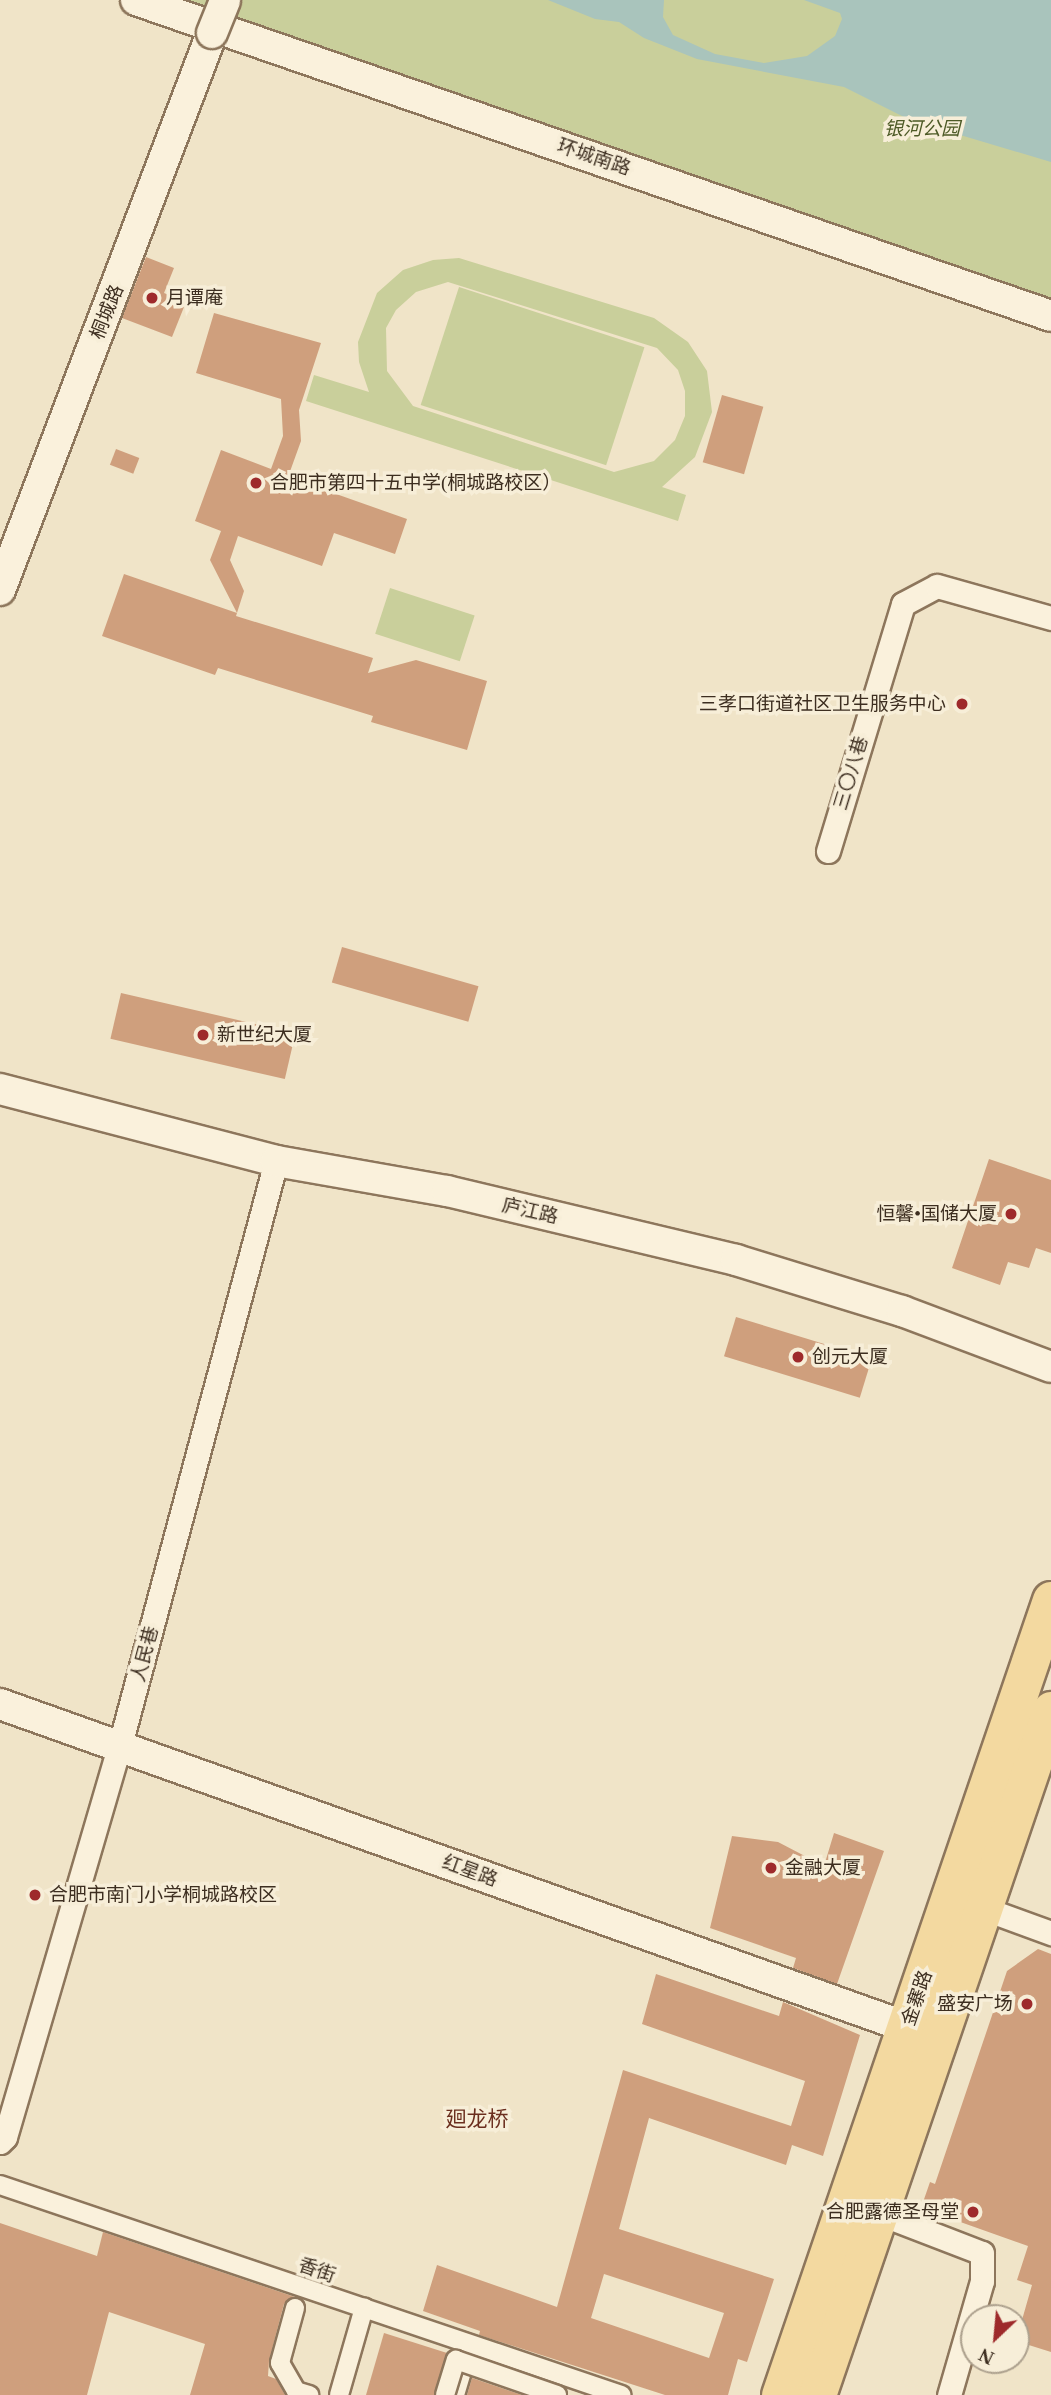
<!DOCTYPE html>
<html>
<head>
<meta charset="utf-8">
<style>
  body { margin:0 }
  #map { position:relative; width:1051px; height:2395px; overflow:hidden; background:#f0e4c8; font-family:"Times New Roman","Noto Sans SC",serif }
  div>[style] { position:absolute }
  [style*='--x'] { left:calc(var(--x)*1px); top:calc(var(--y)*1px); width:calc(var(--w)*1px); rotate:calc(var(--a)*1deg) }
  .green>* { inset:0; background:#c9cf9b; transform-origin:0 0 }
  .water>* { inset:0; background:#a9c4bc }
  .building>* { inset:0; background:#cf9f7d; transform-origin:0 0 }
  .roads { filter:drop-shadow(2px 0 #8d765c) drop-shadow(-2px 0 #8d765c) drop-shadow(0 2px #8d765c) drop-shadow(0 -2px #8d765c) }
  .pedestrian>* { height:18px; margin:-9px; padding:0 9px; transform-origin:9px; border-radius:9px; background:#faf1dc }
  .minor>* { height:23px; margin:-11.5px; padding:0 11.5px; transform-origin:11.5px; border-radius:11.5px; background:#faf1dc }
  .tertiary>* { height:30px; margin:-15px; padding:0 15px; transform-origin:15px; border-radius:15px; background:#faf1dc }
  .primary>* { height:37px; margin:-18.5px; padding:0 18.5px; transform-origin:18.5px; border-radius:18.5px; background:#f3d9a0 }
  .bridges { filter:drop-shadow(2px 0 #8d765c) drop-shadow(-2px 0 #8d765c) drop-shadow(0 2px #8d765c) drop-shadow(0 -2px #8d765c) }
  .pedestrian-bridge>* { height:18px; margin:-9px; padding:0 9px; transform-origin:9px; border-radius:9px; background:#faf1dc }
  .tertiary-bridge>* { height:30px; margin:-15px; padding:0 15px; transform-origin:15px; border-radius:15px; background:#faf1dc }
  .dots>* { width:19px; height:19px; translate:-50% -50%; box-sizing:border-box; border:4px solid #f7eed8; border-radius:50% }
  span { translate:-50% -50%; white-space:nowrap; text-align:center; line-height:1.15; -webkit-text-stroke:7px #f7eed8; paint-order:stroke }
  .park-label { font-size:19px; color:#4d5a26; font-style:italic }
  .street-label { font-size:19px; color:#3d2e20 }
  .poi-label { font-size:19px; color:#3d2e20 }
  .left { translate:0 -50%; text-align:left }
  .right { translate:-100% -50%; text-align:right }
  .neighbourhood-label { font-size:21px; color:#6b2e1e }
  .north { position:absolute; left:960px; top:2304px; width:70px; height:70px; box-sizing:border-box; background:#f7eed8; border:2px solid #ada18e; border-radius:50%; rotate:206deg; font-size:19px; font-weight:700; line-height:28px; text-align:center; color:#3d2e20 }
  .north::after { content:''; display:block; margin:auto; width:24px; height:32px; background:#9e2a2b; clip-path:polygon(50% 0,100% 100%,50% 72%,0 100%) }
</style>
</head>
<body>
<div id="map">
  <div class="green">
    <i style="clip-path:polygon(153px 0,1051px 0,1051px 308px)"></i>
    <i style="clip-path:polygon(evenodd,459px 258px,654px 318px,688px 342px,707px 371px,712px 412px,695px 457px,662px 487px,686px 495px,678px 521px,306px 401px,314px 375px,369px 392px,359px 362px,358px 342px,377px 293px,403px 270px,433px 260px,459px 258px,448px 282px,657px 348px,678px 370px,685px 391px,685px 416px,675px 440px,654px 461px,614px 472px,413px 406px,387px 371px,386px 328px,396px 310px,416px 292px,448px 282px)"></i>
    <i style="left:459px;top:287px;width:195px;height:124px;rotate:18deg"></i>
    <i style="left:390px;top:588px;width:89px;height:48px;rotate:18deg"></i>
  </div>
  <div class="water">
    <i style="clip-path:polygon(548px 0,664px 0,663px 17px,673px 35px,715px 54px,764px 63px,807px 56px,835px 36px,842px 19px,840px 13px,804px 0,1051px 0,1051px 162px,910px 120px,844px 87px,697px 59px,644px 38px,619px 22px,595px 19px)"></i>
  </div>
  <div class="building">
    <i style="clip-path:polygon(146px 257px,174px 268px,164px 293px,186px 302px,172px 337px,122px 318px)"></i>
    <i style="clip-path:polygon(214px 313px,321px 343px,299px 410px,301px 441px,288px 477px,407px 519px,395px 554px,334px 533px,322px 566px,238px 536px,230px 560px,244px 591px,236px 616px,373px 658px,368px 673px,416px 660px,487px 681px,467px 750px,371px 722px,373px 716px,218px 668px,215px 675px,102px 636px,124px 574px,237px 613px,210px 560px,221px 531px,195px 521px,221px 450px,271px 469px,283px 436px,281px 399px,196px 373px)"></i>
    <i style="left:722px;top:395px;width:43px;height:70px;rotate:16deg"></i>
    <i style="left:116px;top:449px;width:25px;height:17px;rotate:21deg"></i>
    <i style="left:342px;top:947px;width:142px;height:37px;rotate:16deg"></i>
    <i style="left:121px;top:993px;width:179px;height:47px;rotate:13deg"></i>
    <i style="clip-path:polygon(989px 1159px,1051px 1180px,1051px 1253px,1036px 1248px,1029px 1268px,1008px 1262px,1000px 1285px,952px 1268px)"></i>
    <i style="left:736px;top:1317px;width:142px;height:41px;rotate:17deg"></i>
    <i style="clip-path:polygon(834px 1833px,884px 1851px,837px 1984px,793px 1968px,796px 1958px,710px 1928px,732px 1836px,778px 1842px,824px 1866px)"></i>
    <i style="clip-path:polygon(1038px 1949px,1051px 1954px,1051px 2352px,1016px 2341px,1032px 2285px,1017px 2280px,1028px 2246px,921px 2208px,930px 2182px,935px 2184px,1007px 1971px)"></i>
    <i style="clip-path:polygon(evenodd,656px 1974px,779px 2016px,783px 2002px,860px 2035px,823px 2156px,792px 2145px,786px 2165px,649px 2118px,619px 2229px,774px 2279px,747px 2362px,738px 2359px,728px 2395px,665px 2395px,479px 2335px,480px 2331px,423px 2311px,437px 2265px,557px 2307px,623px 2070px,791px 2126px,805px 2081px,642px 2024px,656px 1974px,604px 2274px,724px 2313px,709px 2358px,591px 2318px,604px 2274px)"></i>
    <i style="clip-path:polygon(0 2223px,97px 2256px,103px 2232px,295px 2297px,284px 2304px,269px 2361px,268px 2376px,276px 2379px,285px 2395px,190px 2395px,205px 2344px,109px 2312px,87px 2395px,0 2395px)"></i>
    <i style="clip-path:polygon(384px 2333px,447px 2353px,434px 2395px,366px 2395px)"></i>
    <i style="clip-path:polygon(472px 2378px,522px 2395px,467px 2395px)"></i>
  </div>
  <div class="roads">
    <div class="pedestrian">
      <i style="--x:0;--y:2185;--w:656;--a:18.68"></i>
      <i style="--x:295;--y:2308;--w:57;--a:105.3"></i>
      <i style="--x:280;--y:2363;--w:32;--a:60"></i>
      <i style="--x:296;--y:2391;--w:14;--a:17"></i>
      <i style="--x:339;--y:2395;--w:91;--a:-74"></i>
      <i style="--x:455;--y:2395;--w:49;--a:-73.4"></i>
    </div>
    <div class="minor">
      <i style="--x:828;--y:851;--w:258;--a:-73.1"></i>
      <i style="--x:903;--y:604;--w:38;--a:-28"></i>
      <i style="--x:937;--y:586;--w:118;--a:15.7"></i>
      <i style="--x:996;--y:1913;--w:59;--a:20"></i>
      <i style="--x:0;--y:2142;--w:7;--a:-45"></i>
      <i style="--x:5;--y:2137;--w:409;--a:-73.7"></i>
      <i style="--x:120;--y:1745;--w:604;--a:-75.04"></i>
      <i style="--x:881;--y:2214;--w:108;--a:21.1"></i>
      <i style="--x:982;--y:2253;--w:28;--a:90"></i>
      <i style="--x:982;--y:2281;--w:119;--a:106.1"></i>
    </div>
    <div class="tertiary">
      <i style="--x:136;--y:0;--w:968;--a:19.05"></i>
      <i style="--x:0;--y:590;--w:596;--a:-69.16"></i>
      <i style="--x:0;--y:1089;--w:285;--a:14.6"></i>
      <i style="--x:276;--y:1161;--w:174;--a:10"></i>
      <i style="--x:447;--y:1191;--w:297;--a:13.4"></i>
      <i style="--x:736;--y:1260;--w:174;--a:17.1"></i>
      <i style="--x:902;--y:1311;--w:159;--a:20.6"></i>
      <i style="--x:0;--y:1704;--w:983;--a:19.61"></i>
    </div>
    <div class="primary">
      <i style="--x:780;--y:2395;--w:840;--a:-71.18"></i>
      <i style="--x:817;--y:2395;--w:724;--a:-71.14"></i>
    </div>
  </div>
  <div class="bridges">
    <div class="pedestrian-bridge">
      <i style="--x:445;--y:2395;--w:37;--a:-73"></i>
      <i style="--x:456;--y:2360;--w:107;--a:19.1"></i>
    </div>
    <div class="tertiary-bridge">
      <i style="--x:212;--y:33;--w:35;--a:-68"></i>
    </div>
  </div>
  <div class="dots">
    <i style="left:152px;top:298px;background:#9e2a2b"></i>
    <i style="left:256px;top:483px;background:#9e2a2b"></i>
    <i style="left:962px;top:704px;background:#9e2a2b"></i>
    <i style="left:203px;top:1035px;background:#9e2a2b"></i>
    <i style="left:1011px;top:1214px;background:#9e2a2b"></i>
    <i style="left:798px;top:1357px;background:#9e2a2b"></i>
    <i style="left:771px;top:1868px;background:#9e2a2b"></i>
    <i style="left:35px;top:1895px;background:#9e2a2b"></i>
    <i style="left:1027px;top:2004px;background:#9e2a2b"></i>
    <i style="left:973px;top:2212px;background:#9e2a2b"></i>
  </div>
  <div class="park-label">
    <span style="left:922px;top:129px">银河公园</span>
  </div>
  <div class="street-label">
    <span style="left:594px;top:157px;rotate:19deg">环城南路</span>
    <span style="left:107px;top:312px;rotate:-68deg">桐城路</span>
    <span style="left:851px;top:773px;rotate:-73deg">三〇八巷</span>
    <span style="left:530px;top:1211px;rotate:13deg">庐江路</span>
    <span style="left:145px;top:1654px;rotate:-75deg">人民巷</span>
    <span style="left:470px;top:1871px;rotate:20deg">红星路</span>
    <span style="left:917px;top:1998px;rotate:-71deg">金寨路</span>
    <span style="left:317px;top:2270px;rotate:19deg">香街</span>
  </div>
  <div class="poi-label">
    <span class="left" style="left:166px;top:298px">月谭庵</span>
    <span class="left" style="left:270px;top:483px">合肥市第四十五中学(桐城路校区）</span>
    <span class="right" style="left:946px;top:704px">三孝口街道社区卫生服务中心</span>
    <span class="left" style="left:217px;top:1035px">新世纪大厦</span>
    <span class="right" style="left:997px;top:1214px">恒馨•国储大厦</span>
    <span class="left" style="left:812px;top:1357px">创元大厦</span>
    <span class="left" style="left:785px;top:1868px">金融大厦</span>
    <span class="left" style="left:49px;top:1895px">合肥市南门小学桐城路校区</span>
    <span class="right" style="left:1013px;top:2004px">盛安广场</span>
    <span class="right" style="left:959px;top:2212px">合肥露德圣母堂</span>
  </div>
  <div class="neighbourhood-label">
    <span style="left:477px;top:2119px">廻龙桥</span>
  </div>
  <div class="north">N</div>
</div>
</body>
</html>
